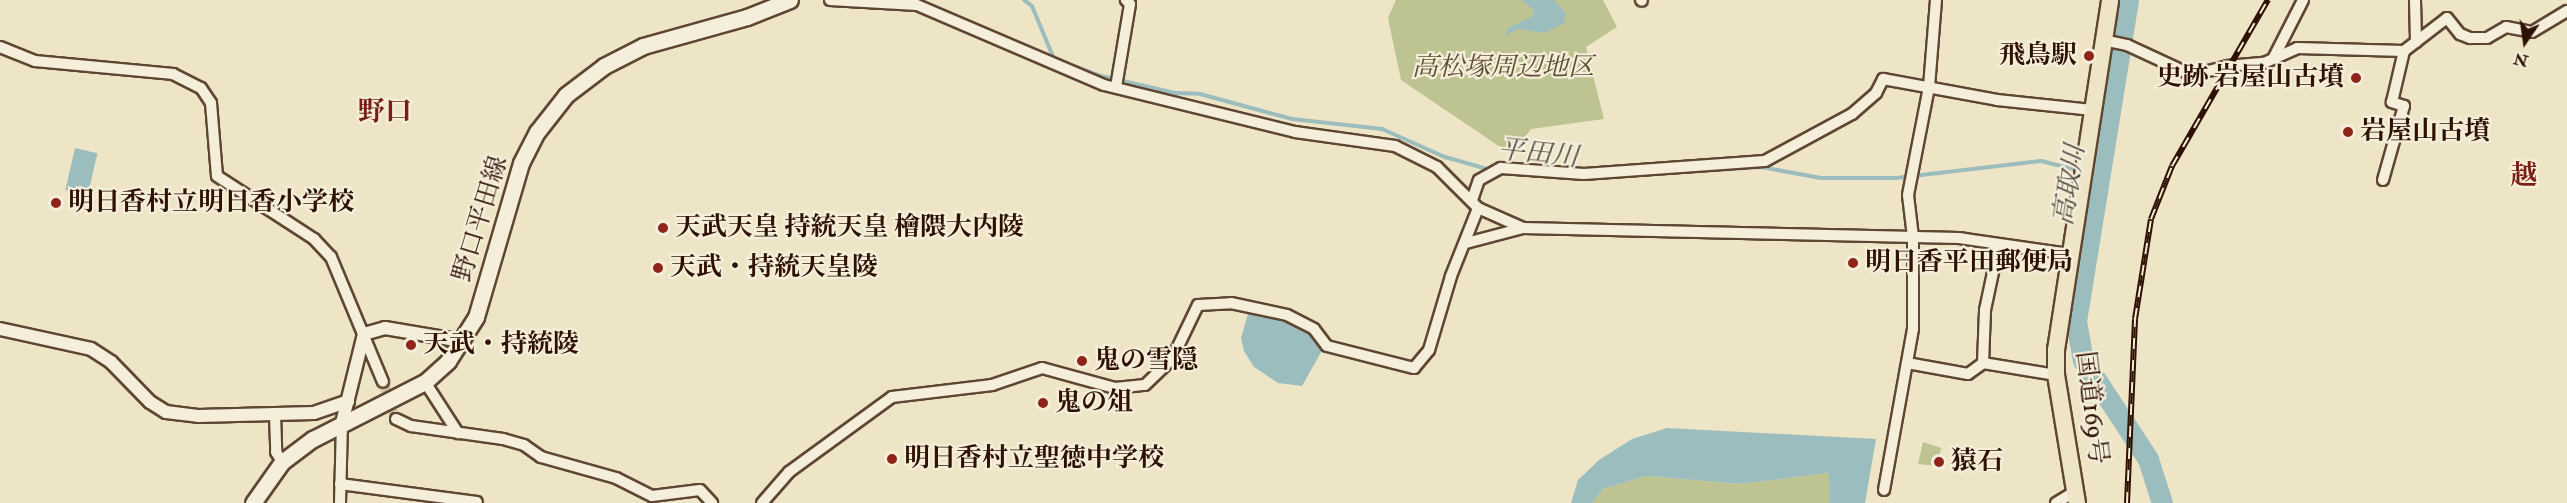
<!DOCTYPE html>
<html>
<head>
<meta charset="utf-8">
<style>
  body { margin:0 }
  #map { position:relative; width:2567px; height:503px; overflow:hidden; background:#eee5c7; font-family:"IM FELL Double Pica","Noto Serif JP",serif }
  div>[style] { position:absolute }
  [style*='--x'] { left:calc(var(--x)*1px); top:calc(var(--y)*1px); width:calc(var(--w)*1px); rotate:calc(var(--a)*1deg) }
  .green>* { inset:0; background:#bec392 }
  .water>* { inset:0; background:#9cbdbd; transform-origin:0 0 }
  .stream>* { height:4px; margin:-2px; padding:0 2px; transform-origin:2px; border-radius:2px; background:#9cbdbd }
  .river>* { height:21px; margin:-10.5px; padding:0 10.5px; transform-origin:10.5px; border-radius:10.5px; background:#9cbdbd }
  .minor-tunnel>* { height:10px; margin-top:-5px; transform-origin:0; background:repeating-linear-gradient(90deg,#d1c5a9 0 10px,transparent 0 15px) }
  .roads { filter:drop-shadow(2px 0 #5f4632) drop-shadow(-2px 0 #5f4632) drop-shadow(0 2px #5f4632) drop-shadow(0 -2px #5f4632) }
  .minor>* { height:10px; margin:-5px; padding:0 5px; transform-origin:5px; border-radius:5px; background:#f4eedb }
  .tertiary>* { height:12px; margin:-6px; padding:0 6px; transform-origin:6px; border-radius:6px; background:#f4eedb }
  .secondary>* { height:15px; margin:-7.5px; padding:0 7.5px; transform-origin:7.5px; border-radius:7.5px; background:#f4eedb }
  .trunk>* { height:16px; margin:-8px; padding:0 8px; transform-origin:8px; border-radius:8px; background:#eee5c7 }
  .rail>* { height:6px; margin-top:-3px; transform-origin:0; background:repeating-linear-gradient(90deg,#f4eedb 0 11px,#2f1100 0 22px); box-sizing:border-box; border-block:2px solid #2f1100 }
  .dots>* { width:16px; height:16px; translate:-50% -50%; box-sizing:border-box; border:3px solid #f4eedb; border-radius:50% }
  span { translate:-50% -50%; white-space:nowrap; text-align:center; line-height:1.15; -webkit-text-stroke:4.5px #f4eedb; paint-order:stroke }
  .poi-label { font-size:26px; color:#2f1100; font-weight:700 }
  .right { translate:-100% -50%; text-align:right }
  .left { translate:0 -50%; text-align:left }
  .park-label { font-size:26px; color:#614f33; font-style:italic }
  .street-label { font-size:26px; color:#2f1100 }
  .neighbourhood-label { font-size:27px; color:#7a1f14; font-weight:700 }
  .water-label { font-size:27px; color:#554d42; font-style:italic }
  .north { position:absolute; left:2495px; top:12px; width:60px; height:60px; -webkit-text-stroke:4px #f4eedb; paint-order:stroke; rotate:193deg; font-size:16px; font-weight:700; line-height:24px; text-align:center; color:#2f1100 }
  .north::after { content:''; display:block; margin:auto; width:21px; height:27px; background:#2f1100; clip-path:polygon(50% 0,100% 100%,50% 72%,0 100%) }
</style>
</head>
<body>
<div id="map">
  <div class="green">
    <i style="clip-path:polygon(1396px 0,1603px 0,1617px 27px,1586px 47px,1604px 119px,1531px 129px,1512px 155px,1401px 80px,1388px 18px)"></i>
    <i style="clip-path:polygon(1923px 442px,1941px 448px,1937px 466px,1918px 464px)"></i>
    <i style="clip-path:polygon(1829px 473px,1829px 503px,1592px 503px,1603px 489px,1646px 476px,1741px 484px)"></i>
  </div>
  <div class="water">
    <i style="clip-path:polygon(1521px 0,1554px 0,1566px 13px,1564px 23px,1545px 33px,1517px 29px,1505px 36px,1508px 28px,1533px 16px,1533px 9px)"></i>
    <i style="left:75px;top:148px;width:23px;height:43px;rotate:13deg"></i>
    <i style="clip-path:polygon(1249px 310px,1298px 324px,1324px 347px,1302px 386px,1278px 383px,1254px 367px,1244px 351px,1241px 338px)"></i>
    <i style="clip-path:polygon(1667px 428px,1876px 439px,1865px 503px,1829px 503px,1829px 473px,1741px 484px,1646px 476px,1603px 489px,1592px 503px,1571px 503px,1578px 480px,1599px 460px,1632px 439px)"></i>
  </div>
  <div class="stream">
    <i style="--x:1024;--y:0;--w:10;--a:37"></i>
    <i style="--x:1032;--y:6;--w:57;--a:67.5"></i>
    <i style="--x:1054;--y:59;--w:50;--a:19.9"></i>
    <i style="--x:1101;--y:76;--w:76;--a:12.9"></i>
    <i style="--x:1175;--y:93;--w:25;--a:2"></i>
    <i style="--x:1200;--y:94;--w:95;--a:15.2"></i>
    <i style="--x:1292;--y:119;--w:91;--a:6.3"></i>
    <i style="--x:1382;--y:129;--w:69;--a:24"></i>
    <i style="--x:1445;--y:157;--w:48;--a:15.8"></i>
    <i style="--x:1504;--y:173;--w:76;--a:4.5"></i>
    <i style="--x:1669;--y:173;--w:92;--a:-3.7"></i>
    <i style="--x:1761;--y:167;--w:61;--a:10.4"></i>
    <i style="--x:1821;--y:178;--w:75;--a:0"></i>
    <i style="--x:1896;--y:178;--w:146;--a:-6.7"></i>
    <i style="--x:2041;--y:161;--w:41;--a:14"></i>
    <i style="--x:2088;--y:173;--w:10;--a:11"></i>
  </div>
  <div class="river">
    <i style="--x:2128;--y:0;--w:325;--a:99.2"></i>
    <i style="--x:2076;--y:321;--w:40;--a:80"></i>
    <i style="--x:2083;--y:360;--w:118;--a:56.7"></i>
    <i style="--x:2148;--y:459;--w:46;--a:72.3"></i>
  </div>
  <div class="minor-tunnel">
    <i style="--x:383;--y:382;--w:39;--a:71"></i>
  </div>
  <div class="roads">
    <div class="minor">
      <i style="--x:830;--y:0;--w:87;--a:3.3"></i>
      <i style="--x:917;--y:5;--w:203;--a:23.2"></i>
      <i style="--x:1104;--y:85;--w:197;--a:13.8"></i>
      <i style="--x:1295;--y:132;--w:101;--a:8"></i>
      <i style="--x:1395;--y:146;--w:47;--a:26.6"></i>
      <i style="--x:1437;--y:167;--w:58;--a:45"></i>
      <i style="--x:1478;--y:208;--w:49;--a:24"></i>
      <i style="--x:1523;--y:228;--w:436;--a:1.3"></i>
      <i style="--x:1959;--y:238;--w:111;--a:8.3"></i>
      <i style="--x:1641;--y:0;--w:1;--a:45"></i>
      <i style="--x:2415;--y:0;--w:42;--a:88.6"></i>
      <i style="--x:2103;--y:40;--w:25;--a:12"></i>
      <i style="--x:2127;--y:45;--w:72;--a:24.8"></i>
      <i style="--x:2192;--y:75;--w:36;--a:-14"></i>
      <i style="--x:2227;--y:66;--w:37;--a:-5"></i>
      <i style="--x:2264;--y:63;--w:36;--a:-24"></i>
      <i style="--x:2297;--y:48;--w:107;--a:1.6"></i>
      <i style="--x:2404;--y:51;--w:54;--a:-37.5"></i>
      <i style="--x:2447;--y:18;--w:21;--a:51"></i>
      <i style="--x:2460;--y:34;--w:11;--a:22"></i>
      <i style="--x:2470;--y:38;--w:17;--a:0"></i>
      <i style="--x:2487;--y:38;--w:22;--a:-30"></i>
      <i style="--x:2506;--y:27;--w:26;--a:11"></i>
      <i style="--x:2532;--y:32;--w:41;--a:-31"></i>
      <i style="--x:0;--y:47;--w:38;--a:22"></i>
      <i style="--x:35;--y:61;--w:139;--a:5.4"></i>
      <i style="--x:173;--y:74;--w:31;--a:27"></i>
      <i style="--x:201;--y:88;--w:18;--a:56"></i>
      <i style="--x:211;--y:103;--w:73;--a:85.3"></i>
      <i style="--x:217;--y:176;--w:116;--a:33"></i>
      <i style="--x:314;--y:239;--w:25;--a:47"></i>
      <i style="--x:331;--y:257;--w:135;--a:67.4"></i>
      <i style="--x:2274;--y:57;--w:64;--a:-63"></i>
      <i style="--x:1116;--y:87;--w:84;--a:-80.4"></i>
      <i style="--x:1130;--y:4;--w:6;--a:-135"></i>
      <i style="--x:2383;--y:180;--w:77;--a:-74.2"></i>
      <i style="--x:2404;--y:106;--w:13;--a:-162"></i>
      <i style="--x:2392;--y:102;--w:52;--a:-76.8"></i>
      <i style="--x:1472;--y:200;--w:21;--a:-71"></i>
      <i style="--x:1479;--y:180;--w:25;--a:-29"></i>
      <i style="--x:1501;--y:168;--w:83;--a:4.1"></i>
      <i style="--x:1584;--y:174;--w:181;--a:-4.1"></i>
      <i style="--x:1765;--y:161;--w:99;--a:-28.4"></i>
      <i style="--x:1852;--y:114;--w:32;--a:-41"></i>
      <i style="--x:1876;--y:93;--w:16;--a:-63"></i>
      <i style="--x:1883;--y:79;--w:116;--a:10.4"></i>
      <i style="--x:1997;--y:100;--w:96;--a:6"></i>
      <i style="--x:1466;--y:243;--w:59;--a:-14.7"></i>
      <i style="--x:1907;--y:363;--w:62;--a:10.2"></i>
      <i style="--x:1968;--y:374;--w:19;--a:-36"></i>
      <i style="--x:1983;--y:363;--w:53;--a:-87.8"></i>
      <i style="--x:1985;--y:310;--w:67;--a:-78"></i>
      <i style="--x:1983;--y:363;--w:74;--a:9.3"></i>
      <i style="--x:425;--y:382;--w:61;--a:57.1"></i>
      <i style="--x:275;--y:415;--w:37;--a:88"></i>
      <i style="--x:276;--y:452;--w:12;--a:59"></i>
      <i style="--x:396;--y:419;--w:17;--a:25"></i>
      <i style="--x:411;--y:426;--w:93;--a:8"></i>
      <i style="--x:503;--y:439;--w:22;--a:16"></i>
      <i style="--x:524;--y:445;--w:21;--a:35"></i>
      <i style="--x:541;--y:457;--w:78;--a:15.6"></i>
      <i style="--x:616;--y:478;--w:40;--a:26.6"></i>
      <i style="--x:652;--y:496;--w:48;--a:-7.1"></i>
      <i style="--x:700;--y:490;--w:18;--a:47"></i>
      <i style="--x:340;--y:484;--w:138;--a:7.5"></i>
      <i style="--x:1884;--y:490;--w:164;--a:-79.8"></i>
      <i style="--x:1913;--y:329;--w:92;--a:-90"></i>
      <i style="--x:1913;--y:237;--w:42;--a:-96.8"></i>
      <i style="--x:1908;--y:195;--w:110;--a:-79"></i>
      <i style="--x:1929;--y:87;--w:87;--a:-85.4"></i>
      <i style="--x:340;--y:503;--w:80;--a:-88.6"></i>
      <i style="--x:762;--y:503;--w:41;--a:-48.9"></i>
      <i style="--x:789;--y:472;--w:127;--a:-36.1"></i>
      <i style="--x:892;--y:397;--w:101;--a:-6.8"></i>
      <i style="--x:992;--y:385;--w:53;--a:-18.8"></i>
      <i style="--x:1042;--y:368;--w:76;--a:15.3"></i>
      <i style="--x:1115;--y:388;--w:30;--a:-6"></i>
      <i style="--x:1145;--y:385;--w:37;--a:-44"></i>
      <i style="--x:1172;--y:359;--w:60;--a:-64.3"></i>
      <i style="--x:1198;--y:305;--w:33;--a:-3"></i>
      <i style="--x:1231;--y:303;--w:57;--a:12.1"></i>
      <i style="--x:1287;--y:315;--w:30;--a:27"></i>
      <i style="--x:1314;--y:329;--w:21;--a:53"></i>
      <i style="--x:1327;--y:346;--w:90;--a:14.2"></i>
      <i style="--x:1414;--y:368;--w:23;--a:-50"></i>
      <i style="--x:1429;--y:350;--w:77;--a:-73.4"></i>
      <i style="--x:1451;--y:276;--w:73;--a:-68.3"></i>
      <i style="--x:2056;--y:503;--w:23;--a:-31"></i>
    </div>
    <div class="tertiary">
      <i style="--x:0;--y:329;--w:93;--a:12.4"></i>
      <i style="--x:91;--y:349;--w:24;--a:33"></i>
      <i style="--x:111;--y:362;--w:56;--a:45.7"></i>
      <i style="--x:150;--y:402;--w:19;--a:32"></i>
      <i style="--x:166;--y:412;--w:32;--a:7"></i>
      <i style="--x:198;--y:416;--w:116;--a:-1.5"></i>
      <i style="--x:314;--y:413;--w:36;--a:-19"></i>
      <i style="--x:342;--y:423;--w:92;--a:-76.1"></i>
      <i style="--x:364;--y:334;--w:22;--a:-16"></i>
      <i style="--x:385;--y:328;--w:78;--a:9.6"></i>
    </div>
    <div class="secondary">
      <i style="--x:253;--y:503;--w:50;--a:-54.7"></i>
      <i style="--x:282;--y:462;--w:39;--a:-37"></i>
      <i style="--x:313;--y:439;--w:126;--a:-27"></i>
      <i style="--x:425;--y:382;--w:31;--a:-42"></i>
      <i style="--x:448;--y:361;--w:52;--a:-57.5"></i>
      <i style="--x:476;--y:317;--w:160;--a:-73.7"></i>
      <i style="--x:521;--y:163;--w:35;--a:-63"></i>
      <i style="--x:537;--y:132;--w:47;--a:-51.9"></i>
      <i style="--x:566;--y:95;--w:48;--a:-37.3"></i>
      <i style="--x:604;--y:66;--w:44;--a:-27.1"></i>
      <i style="--x:643;--y:46;--w:108;--a:-15.6"></i>
      <i style="--x:747;--y:17;--w:46;--a:-21.6"></i>
    </div>
    <div class="trunk">
      <i style="--x:2077;--y:503;--w:130;--a:-99.3"></i>
      <i style="--x:2056;--y:375;--w:25;--a:-90"></i>
      <i style="--x:2056;--y:350;--w:354;--a:-81.2"></i>
    </div>
  </div>
  <div class="rail">
    <i style="--x:2127;--y:503;--w:184;--a:-87.5"></i>
    <i style="--x:2135;--y:319;--w:101;--a:-80.9"></i>
    <i style="--x:2151;--y:219;--w:57;--a:-68.4"></i>
    <i style="--x:2172;--y:166;--w:192;--a:-60"></i>
  </div>
  <div class="dots">
    <i style="left:2089px;top:56px;background:#8f2418"></i>
    <i style="left:2356px;top:78px;background:#8f2418"></i>
    <i style="left:2348px;top:132px;background:#8f2418"></i>
    <i style="left:56px;top:203px;background:#8f2418"></i>
    <i style="left:663px;top:228px;background:#8f2418"></i>
    <i style="left:1853px;top:263px;background:#8f2418"></i>
    <i style="left:658px;top:268px;background:#8f2418"></i>
    <i style="left:411px;top:345px;background:#8f2418"></i>
    <i style="left:1082px;top:361px;background:#8f2418"></i>
    <i style="left:1043px;top:403px;background:#8f2418"></i>
    <i style="left:892px;top:459px;background:#8f2418"></i>
    <i style="left:1939px;top:462px;background:#8f2418"></i>
  </div>
  <div class="poi-label">
    <span class="right" style="left:2077px;top:56px">飛鳥駅</span>
    <span class="right" style="left:2344px;top:78px">史跡 岩屋山古墳</span>
    <span class="left" style="left:2360px;top:132px">岩屋山古墳</span>
    <span class="left" style="left:68px;top:203px">明日香村立明日香小学校</span>
    <span class="left" style="left:675px;top:228px">天武天皇 持統天皇 檜隈大内陵</span>
    <span class="left" style="left:1865px;top:263px">明日香平田郵便局</span>
    <span class="left" style="left:670px;top:268px">天武・持統天皇陵</span>
    <span class="left" style="left:423px;top:345px">天武・持統陵</span>
    <span class="left" style="left:1094px;top:361px">鬼の雪隠</span>
    <span class="left" style="left:1055px;top:403px">鬼の俎</span>
    <span class="left" style="left:904px;top:459px">明日香村立聖徳中学校</span>
    <span class="left" style="left:1951px;top:462px">猿石</span>
  </div>
  <div class="park-label">
    <span style="left:1503px;top:68px">高松塚周辺地区</span>
  </div>
  <div class="street-label">
    <span style="left:481px;top:219px;rotate:-73deg">野口平田線</span>
    <span style="left:2091px;top:408px;rotate:83deg">国道169号</span>
  </div>
  <div class="neighbourhood-label">
    <span style="left:385px;top:112px">野口</span>
    <span style="left:2524px;top:176px">越</span>
  </div>
  <div class="water-label">
    <span style="left:1538px;top:153px;rotate:6deg">平田川</span>
    <span style="left:2069px;top:185px;rotate:-81deg">高取川</span>
  </div>
  <div class="north">N</div>
</div>
</body>
</html>
